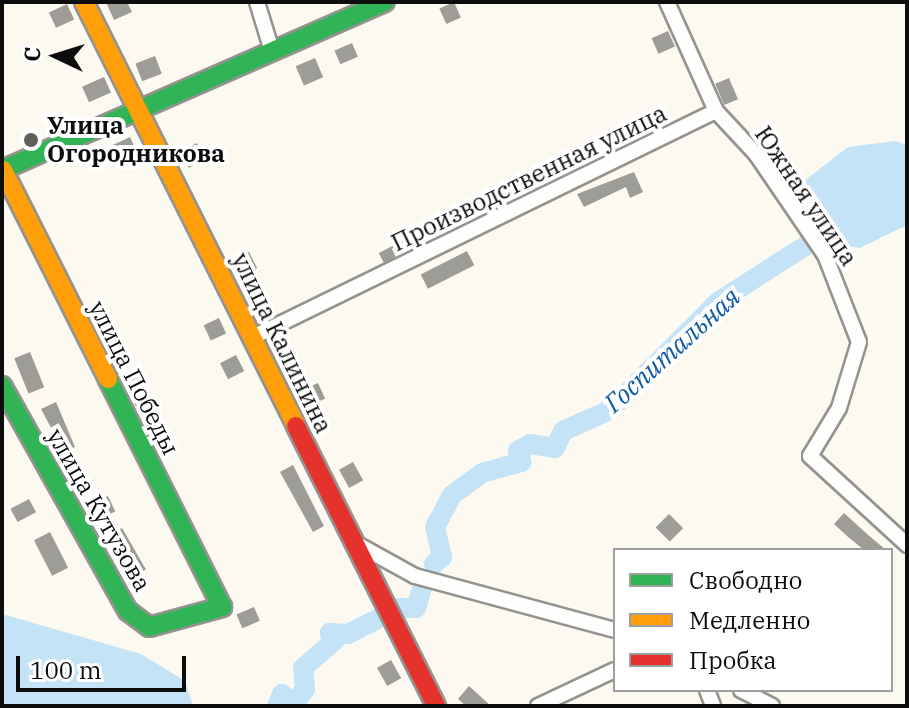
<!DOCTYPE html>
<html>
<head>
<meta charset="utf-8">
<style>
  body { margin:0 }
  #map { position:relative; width:909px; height:708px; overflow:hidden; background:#fbf9f0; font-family:"IBM Plex Serif",serif }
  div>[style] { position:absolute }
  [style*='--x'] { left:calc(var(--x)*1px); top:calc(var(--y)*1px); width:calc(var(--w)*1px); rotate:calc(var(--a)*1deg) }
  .water>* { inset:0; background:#c5e3f6 }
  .river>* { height:20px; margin:-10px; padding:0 10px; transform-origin:10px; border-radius:10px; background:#c5e3f6 }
  .building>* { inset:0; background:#9e9c96; transform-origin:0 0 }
  .roads { filter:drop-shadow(2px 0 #94938f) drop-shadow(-2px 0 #94938f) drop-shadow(0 2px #94938f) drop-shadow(0 -2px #94938f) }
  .street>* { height:14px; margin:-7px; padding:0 7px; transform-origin:7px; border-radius:7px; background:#fefefd }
  .fast>* { height:18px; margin:-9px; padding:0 9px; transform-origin:9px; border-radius:9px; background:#30b455 }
  .slow>* { height:18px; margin:-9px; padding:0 9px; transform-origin:9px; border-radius:9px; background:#ff9f0a }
  .jam>* { height:18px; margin:-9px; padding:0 9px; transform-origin:9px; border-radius:9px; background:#e5322d }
  .dots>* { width:22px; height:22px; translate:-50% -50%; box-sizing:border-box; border:4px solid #fff; border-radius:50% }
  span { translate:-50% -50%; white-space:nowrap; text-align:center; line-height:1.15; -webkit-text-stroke:8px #fff; paint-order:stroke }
  .poi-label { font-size:24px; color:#0d0d0d; font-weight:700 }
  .left { translate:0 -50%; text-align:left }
  .street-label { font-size:24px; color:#0d0d0d }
  .water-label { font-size:26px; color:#105ba4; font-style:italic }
  .frame { position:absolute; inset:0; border:4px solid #0d0d0d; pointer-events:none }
  .legend { position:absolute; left:613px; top:548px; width:280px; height:144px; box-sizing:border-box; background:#fff; border:2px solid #9e9e9e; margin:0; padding:10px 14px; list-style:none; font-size:24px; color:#0d0d0d }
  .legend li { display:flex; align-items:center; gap:16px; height:40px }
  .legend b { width:40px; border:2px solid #9e9e9e }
  .north { position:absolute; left:16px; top:16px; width:80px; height:80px; -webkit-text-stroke:6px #fff; paint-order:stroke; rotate:274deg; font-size:22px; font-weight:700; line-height:32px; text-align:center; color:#0d0d0d }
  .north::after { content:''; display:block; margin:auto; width:28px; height:36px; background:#0d0d0d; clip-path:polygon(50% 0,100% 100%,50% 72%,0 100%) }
  .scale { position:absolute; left:16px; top:656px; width:170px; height:36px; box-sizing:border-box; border:4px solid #0d0d0d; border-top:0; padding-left:10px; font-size:24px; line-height:28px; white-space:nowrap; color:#0d0d0d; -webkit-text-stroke:6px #fff; paint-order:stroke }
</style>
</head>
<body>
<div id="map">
  <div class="water">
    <i style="clip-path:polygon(895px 141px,907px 145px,907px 225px,860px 248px,831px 244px,804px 181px,848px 147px)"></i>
    <i style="clip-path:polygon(2px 614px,141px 654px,185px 681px,193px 706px,2px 706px)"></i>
  </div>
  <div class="river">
    <i style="--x:434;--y:564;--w:11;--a:-41"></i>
    <i style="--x:442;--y:557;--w:31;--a:-103"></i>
    <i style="--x:435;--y:527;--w:36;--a:-62"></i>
    <i style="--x:452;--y:495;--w:37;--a:-36"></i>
    <i style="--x:482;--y:473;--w:41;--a:-15.8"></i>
    <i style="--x:521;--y:462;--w:11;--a:-105"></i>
    <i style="--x:518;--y:451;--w:14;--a:-30"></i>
    <i style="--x:530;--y:444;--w:25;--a:9"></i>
    <i style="--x:555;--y:448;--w:19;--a:-65"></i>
    <i style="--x:563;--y:431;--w:51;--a:-24.1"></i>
    <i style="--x:610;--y:410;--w:153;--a:-45"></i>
    <i style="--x:718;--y:302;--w:107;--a:-32.8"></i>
    <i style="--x:398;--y:608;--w:18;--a:0"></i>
    <i style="--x:416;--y:608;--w:21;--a:-73"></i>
    <i style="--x:277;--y:706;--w:13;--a:-67"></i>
    <i style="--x:282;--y:694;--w:16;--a:45"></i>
    <i style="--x:293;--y:705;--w:20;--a:-53"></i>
    <i style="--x:305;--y:689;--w:21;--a:-95"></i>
    <i style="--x:303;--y:668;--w:43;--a:-41.2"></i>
    <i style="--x:335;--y:640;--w:9;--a:-126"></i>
    <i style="--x:330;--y:633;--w:18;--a:3"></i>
    <i style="--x:348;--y:634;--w:35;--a:-27"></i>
  </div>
  <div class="building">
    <i style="clip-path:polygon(106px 2px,127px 2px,132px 12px,114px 20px)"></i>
    <i style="left:454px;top:2px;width:17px;height:16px;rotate:66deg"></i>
    <i style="left:67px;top:4px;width:17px;height:20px;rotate:65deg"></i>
    <i style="left:668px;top:31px;width:17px;height:18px;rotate:66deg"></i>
    <i style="left:352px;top:43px;width:15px;height:19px;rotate:67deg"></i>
    <i style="left:155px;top:56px;width:19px;height:21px;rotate:69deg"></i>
    <i style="left:315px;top:58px;width:21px;height:21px;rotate:67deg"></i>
    <i style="left:104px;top:77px;width:17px;height:24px;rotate:66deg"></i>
    <i style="left:729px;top:78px;width:23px;height:15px;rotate:67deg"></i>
    <i style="left:130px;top:137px;width:17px;height:20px;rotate:65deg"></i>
    <i style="left:197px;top:143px;width:19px;height:18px;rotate:65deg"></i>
    <i style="clip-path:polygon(634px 172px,643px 192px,630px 198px,626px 187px,584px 207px,577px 194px)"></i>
    <i style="left:418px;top:233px;width:11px;height:44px;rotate:63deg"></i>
    <i style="left:467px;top:251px;width:16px;height:52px;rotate:63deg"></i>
    <i style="left:249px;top:252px;width:18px;height:15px;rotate:63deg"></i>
    <i style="left:219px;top:318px;width:17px;height:17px;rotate:65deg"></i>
    <i style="left:30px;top:352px;width:38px;height:17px;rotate:68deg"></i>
    <i style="left:236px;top:355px;width:18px;height:18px;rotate:63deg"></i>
    <i style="clip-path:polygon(135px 372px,150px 410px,140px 415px,122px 378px)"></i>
    <i style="left:318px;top:383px;width:17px;height:20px;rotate:65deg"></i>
    <i style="clip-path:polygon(56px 402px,75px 447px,64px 452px,41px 409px)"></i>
    <i style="left:353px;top:462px;width:21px;height:16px;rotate:61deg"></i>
    <i style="clip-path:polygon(293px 465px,324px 526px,313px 532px,280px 472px)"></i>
    <i style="left:108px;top:496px;width:17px;height:21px;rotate:65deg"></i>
    <i style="left:29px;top:499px;width:15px;height:21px;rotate:62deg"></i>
    <i style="clip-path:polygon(844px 513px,867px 534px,886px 550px,864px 550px,847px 536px,834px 524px)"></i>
    <i style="left:669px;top:514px;width:20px;height:19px;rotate:45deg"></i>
    <i style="left:122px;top:528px;width:48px;height:19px;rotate:60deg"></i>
    <i style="left:50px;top:532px;width:40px;height:18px;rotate:63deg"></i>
    <i style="left:254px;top:607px;width:15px;height:19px;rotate:67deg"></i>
    <i style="left:391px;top:660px;width:21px;height:16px;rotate:61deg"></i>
    <i style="clip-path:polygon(469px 686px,491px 706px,466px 706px,458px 699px)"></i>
  </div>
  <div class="roads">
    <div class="street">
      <i style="--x:257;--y:2;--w:51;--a:73"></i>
      <i style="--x:716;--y:111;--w:59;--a:47.1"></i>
      <i style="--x:756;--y:154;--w:122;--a:55.7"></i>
      <i style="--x:825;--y:255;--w:93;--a:68.7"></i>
      <i style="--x:859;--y:342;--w:69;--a:106.9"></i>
      <i style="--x:839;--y:408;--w:56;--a:121.1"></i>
      <i style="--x:810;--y:456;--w:132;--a:42.5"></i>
      <i style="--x:253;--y:337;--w:515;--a:-26.02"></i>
      <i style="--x:716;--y:111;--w:120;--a:-114.2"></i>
      <i style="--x:355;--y:543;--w:68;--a:28.8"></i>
      <i style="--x:415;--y:576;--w:207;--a:15.1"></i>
      <i style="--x:707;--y:690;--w:17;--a:69"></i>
      <i style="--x:741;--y:690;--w:35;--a:27"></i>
      <i style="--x:538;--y:706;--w:85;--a:-25.1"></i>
    </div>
    <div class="fast">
      <i style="--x:2;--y:170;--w:418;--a:-23.7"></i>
      <i style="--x:2;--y:386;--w:258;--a:60.8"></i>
      <i style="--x:128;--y:611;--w:26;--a:37"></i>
      <i style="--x:149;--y:627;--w:76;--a:-15.3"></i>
      <i style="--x:222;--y:607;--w:255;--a:-116.6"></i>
    </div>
    <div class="slow">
      <i style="--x:84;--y:2;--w:474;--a:63.4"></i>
      <i style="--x:3;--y:170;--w:234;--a:63.3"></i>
    </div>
    <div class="jam">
      <i style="--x:296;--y:426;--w:313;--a:63.4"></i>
    </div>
  </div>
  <div class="dots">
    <i style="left:31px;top:140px;background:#60605c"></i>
  </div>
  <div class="poi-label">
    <span class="left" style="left:47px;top:140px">Улица<br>Огородникова</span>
  </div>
  <div class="street-label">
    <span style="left:529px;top:178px;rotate:-26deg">Производственная улица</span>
    <span style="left:806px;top:196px;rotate:56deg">Южная улица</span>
    <span style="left:282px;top:343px;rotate:64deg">улица Калинина</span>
    <span style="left:134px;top:378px;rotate:63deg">улица Победы</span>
    <span style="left:99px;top:510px;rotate:60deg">улица Кутузова</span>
  </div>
  <div class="water-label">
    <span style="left:672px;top:350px;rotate:-42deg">Госпитальная</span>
  </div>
  <div class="frame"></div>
  <ul class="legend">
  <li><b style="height:10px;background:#30b455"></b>Свободно</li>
  <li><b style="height:10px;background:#ff9f0a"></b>Медленно</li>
  <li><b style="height:10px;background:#e5322d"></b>Пробка</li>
  </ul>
  <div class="north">С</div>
  <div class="scale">100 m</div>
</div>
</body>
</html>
